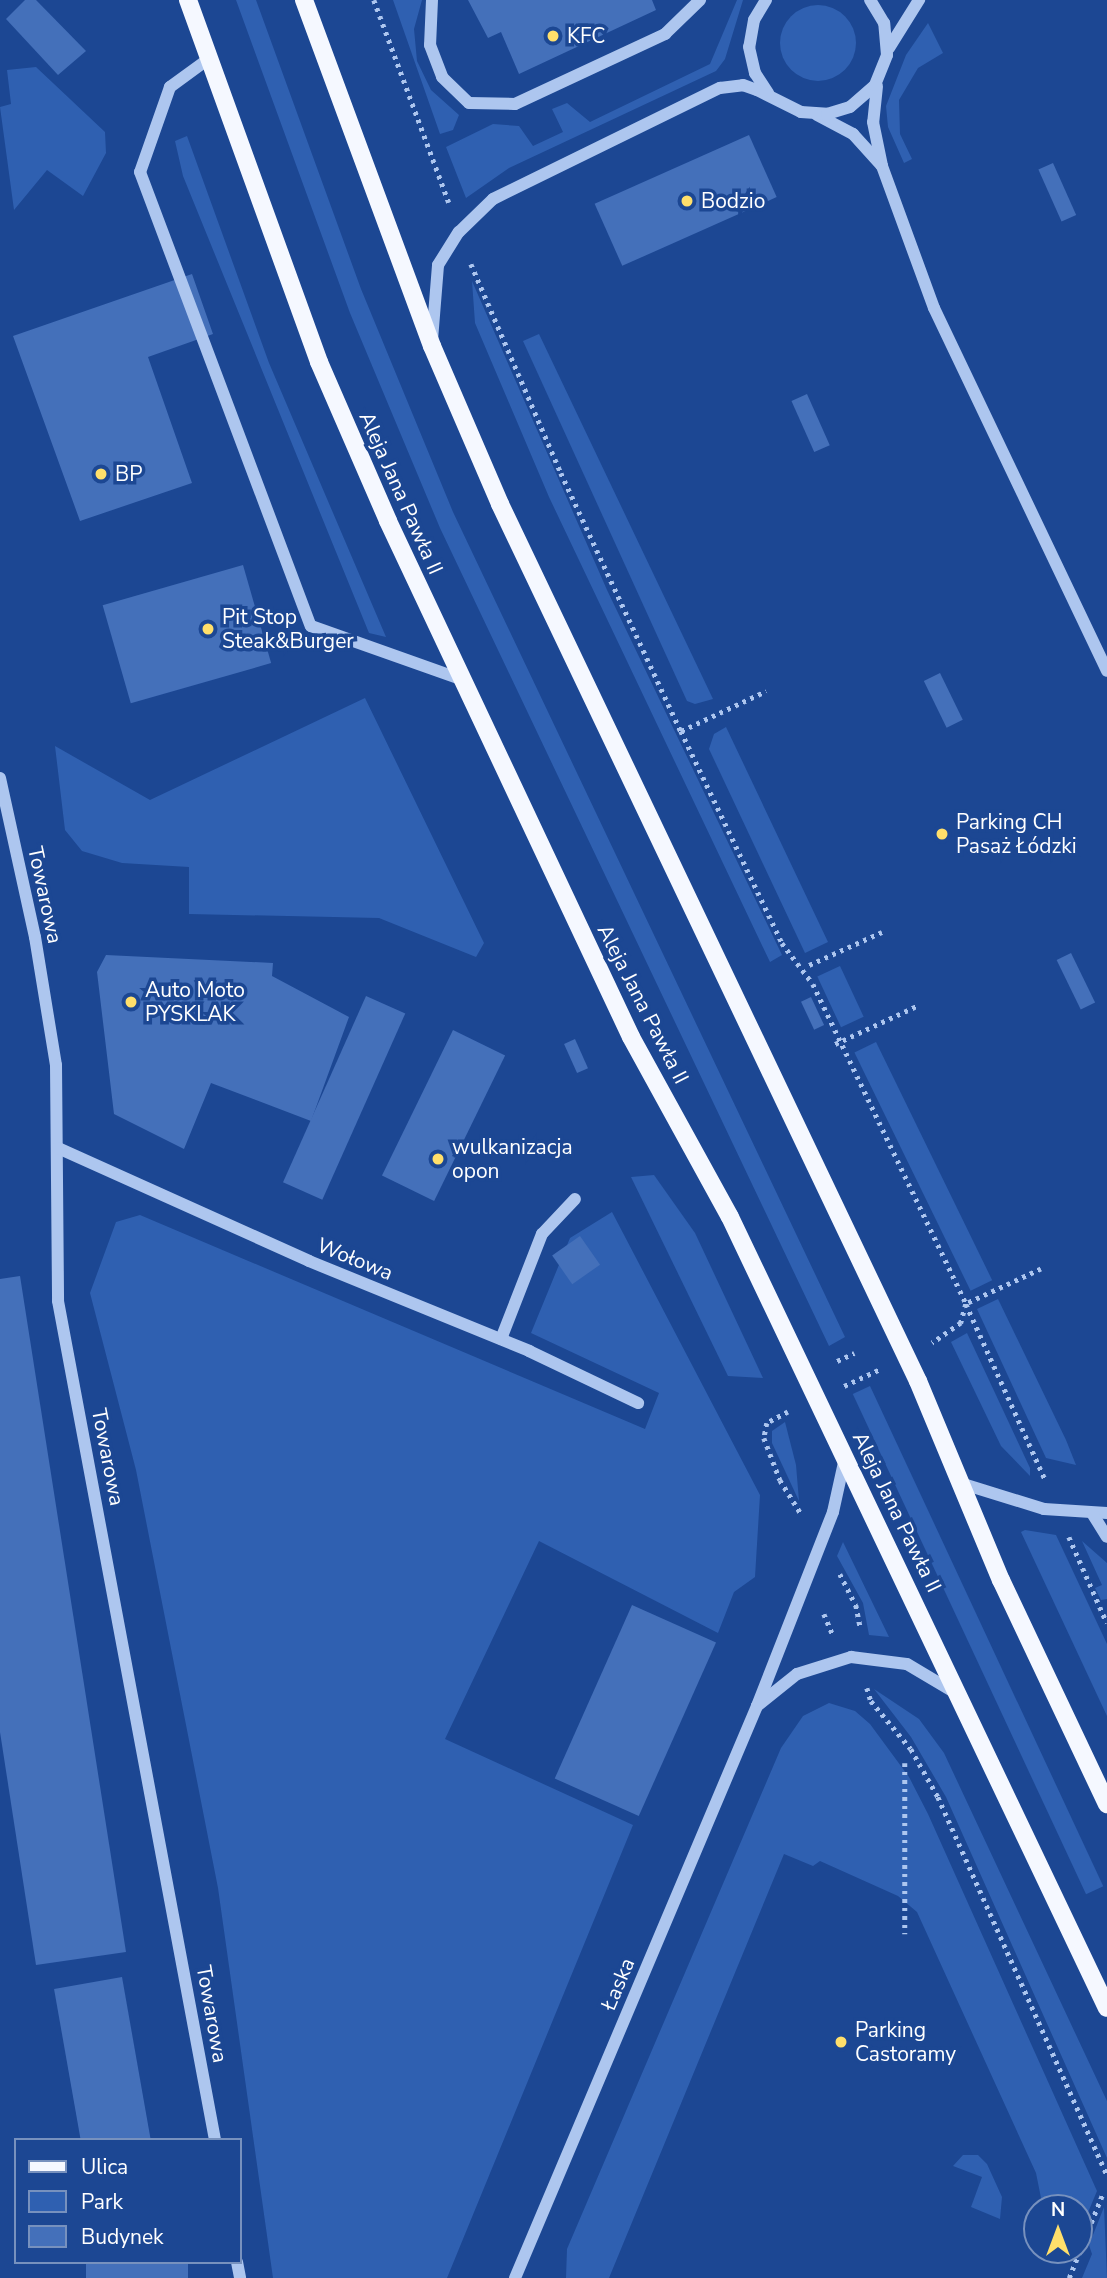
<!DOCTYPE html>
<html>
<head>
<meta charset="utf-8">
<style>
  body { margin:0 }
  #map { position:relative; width:1107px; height:2278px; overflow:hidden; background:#1c4793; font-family:"Nunito Sans",sans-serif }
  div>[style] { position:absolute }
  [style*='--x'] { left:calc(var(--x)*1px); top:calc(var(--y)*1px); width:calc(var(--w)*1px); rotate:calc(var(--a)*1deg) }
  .green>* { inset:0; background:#2f60b1; transform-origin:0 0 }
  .round { border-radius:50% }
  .building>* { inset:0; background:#4470ba; transform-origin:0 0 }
  .path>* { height:4.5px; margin-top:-2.25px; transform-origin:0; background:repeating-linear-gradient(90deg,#adc6ef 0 3.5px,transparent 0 8.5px) }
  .minor>* { height:12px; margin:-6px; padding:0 6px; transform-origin:6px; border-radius:6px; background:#adc6ef }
  .major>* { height:18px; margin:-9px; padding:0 9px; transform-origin:9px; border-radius:9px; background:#f5f8ff }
  .dots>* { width:19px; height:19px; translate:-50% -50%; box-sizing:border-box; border:4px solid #1c4793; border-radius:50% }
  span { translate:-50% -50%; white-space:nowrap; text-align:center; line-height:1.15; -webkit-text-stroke:7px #1c4793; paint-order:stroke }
  .poi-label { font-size:21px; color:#fff }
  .left { translate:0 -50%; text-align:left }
  .street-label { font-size:21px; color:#fff }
  .legend { position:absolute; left:14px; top:2138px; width:228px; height:126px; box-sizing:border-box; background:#1c4793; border:2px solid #7791be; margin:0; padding:9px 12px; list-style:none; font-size:21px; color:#fff }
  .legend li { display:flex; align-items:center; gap:14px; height:35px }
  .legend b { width:35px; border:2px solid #7791be }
  .north { position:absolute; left:1023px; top:2194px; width:70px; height:70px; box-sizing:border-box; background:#1c4793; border:2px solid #7791be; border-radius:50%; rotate:0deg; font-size:19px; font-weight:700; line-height:28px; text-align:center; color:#fff }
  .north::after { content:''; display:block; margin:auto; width:24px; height:32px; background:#ffdf6b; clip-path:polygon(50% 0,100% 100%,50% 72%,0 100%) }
</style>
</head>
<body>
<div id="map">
  <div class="green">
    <i style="clip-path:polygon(236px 0,256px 0,361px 289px,453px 512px,845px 1337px,829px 1346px,440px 528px,350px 313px)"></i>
    <i style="clip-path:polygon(393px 0,422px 0,414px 29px,417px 61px,431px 90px,459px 115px,453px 130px,440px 134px)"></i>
    <i style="clip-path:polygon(737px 0,743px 0,725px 59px,716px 71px,509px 168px,466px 198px,446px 147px,493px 124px,519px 126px,533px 146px,563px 132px,552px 109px,567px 103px,590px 122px,710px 64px)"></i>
    <i class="round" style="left:780px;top:5px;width:76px;height:76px"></i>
    <i style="clip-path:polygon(928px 23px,943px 53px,918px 68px,899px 100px,900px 134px,912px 159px,904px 163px,888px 127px,886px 106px,906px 55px)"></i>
    <i style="clip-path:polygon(36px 67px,105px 132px,106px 153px,83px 196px,47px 170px,14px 210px,0 107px,11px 104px,7px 70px)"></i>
    <i style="clip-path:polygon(187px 136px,269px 363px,386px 637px,369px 633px,183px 176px,175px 141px)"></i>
    <i style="clip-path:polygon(472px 281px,607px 590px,782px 955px,770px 962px,549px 497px,475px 323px)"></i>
    <i style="clip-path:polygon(539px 334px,713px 699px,695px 704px,687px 701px,523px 341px)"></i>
    <i style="clip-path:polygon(365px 698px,484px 943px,476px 957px,379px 918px,189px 914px,189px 867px,122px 863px,82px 851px,65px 830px,55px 746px,150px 800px)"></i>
    <i style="clip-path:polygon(726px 727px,828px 942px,805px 953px,709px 749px,714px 734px)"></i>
    <i style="left:840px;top:966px;width:56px;height:25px;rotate:65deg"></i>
    <i style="left:876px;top:1042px;width:265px;height:24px;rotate:64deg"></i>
    <i style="clip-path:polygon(654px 1175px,695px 1233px,763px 1378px,728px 1376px,631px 1177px)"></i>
    <i style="clip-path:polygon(612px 1212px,760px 1495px,755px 1577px,734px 1592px,718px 1633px,539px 1541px,445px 1739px,633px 1825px,447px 2278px,273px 2278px,218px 1888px,136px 1470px,90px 1293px,116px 1222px,140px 1215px,645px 1429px,659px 1393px,531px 1333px,570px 1238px)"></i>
    <i style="clip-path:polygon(998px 1299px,1066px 1440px,1076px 1465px,1046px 1458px,977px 1309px)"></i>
    <i style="clip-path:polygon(967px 1333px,1030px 1468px,1030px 1476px,1001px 1446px,951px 1342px)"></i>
    <i style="left:870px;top:1386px;width:552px;height:19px;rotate:65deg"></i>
    <i style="clip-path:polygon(785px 1422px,796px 1465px,799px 1501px,772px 1443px,772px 1431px)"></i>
    <i style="clip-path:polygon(1025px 1530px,1056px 1535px,1107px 1644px,1107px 1716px,1021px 1532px)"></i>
    <i style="clip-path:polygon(1082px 1541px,1107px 1563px,1107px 1599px,1101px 1600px,1095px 1588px,1102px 1585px)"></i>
    <i style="clip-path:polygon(843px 1542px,889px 1637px,869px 1635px,863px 1603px,837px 1556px)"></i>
    <i style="clip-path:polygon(874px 1689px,919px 1719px,944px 1753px,1107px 2101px,1107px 2158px,946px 1797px,911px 1737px)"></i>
    <i style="clip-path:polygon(829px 1703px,855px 1711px,870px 1724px,909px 1777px,928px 1814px,1097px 2191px,1079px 2234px,1079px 2208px,1043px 2208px,1036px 2173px,917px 1912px,898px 1896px,820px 1861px,813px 1866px,784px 1854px,609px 2278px,566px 2278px,567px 2249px,781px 1748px,803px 1716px)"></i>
    <i style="clip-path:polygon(963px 2155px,978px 2155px,987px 2164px,1002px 2197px,1000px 2219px,971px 2207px,982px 2177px,953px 2166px)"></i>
    <i style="clip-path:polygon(1104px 2207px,1107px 2278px,1082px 2278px,1092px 2254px,1089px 2245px)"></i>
  </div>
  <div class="building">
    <i style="clip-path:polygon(25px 0,36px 0,86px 51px,58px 75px,6px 19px)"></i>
    <i style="clip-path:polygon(468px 0,652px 0,656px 10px,519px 74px,501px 32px,488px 38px)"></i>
    <i style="left:749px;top:135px;width:68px;height:169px;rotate:66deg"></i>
    <i style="left:1053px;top:163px;width:57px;height:16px;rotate:66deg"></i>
    <i style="clip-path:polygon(192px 274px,213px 334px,148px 357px,192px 483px,80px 521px,13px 336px)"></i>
    <i style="left:807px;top:394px;width:56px;height:17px;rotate:66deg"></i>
    <i style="left:243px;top:565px;width:102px;height:146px;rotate:74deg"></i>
    <i style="left:940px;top:673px;width:52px;height:18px;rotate:64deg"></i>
    <i style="left:1071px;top:953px;width:55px;height:16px;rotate:64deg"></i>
    <i style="clip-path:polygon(106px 955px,273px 963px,272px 976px,349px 1017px,311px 1121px,211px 1083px,184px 1149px,114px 1114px,97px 972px)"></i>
    <i style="left:366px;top:996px;width:43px;height:204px;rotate:24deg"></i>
    <i style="left:811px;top:997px;width:31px;height:11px;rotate:65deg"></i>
    <i style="left:453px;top:1030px;width:58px;height:162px;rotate:26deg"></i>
    <i style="left:575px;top:1039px;width:32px;height:12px;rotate:66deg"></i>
    <i style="left:580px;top:1236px;width:35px;height:34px;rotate:55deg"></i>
    <i style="clip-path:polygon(20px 1276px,126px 1952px,36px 1965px,0 1732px,0 1279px)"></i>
    <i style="left:632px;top:1605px;width:92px;height:190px;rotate:24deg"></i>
    <i style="left:122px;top:1977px;width:165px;height:69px;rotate:80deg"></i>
    <i style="left:86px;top:2262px;width:102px;height:16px"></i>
  </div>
  <div class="path">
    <i style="--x:374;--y:0;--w:216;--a:69.7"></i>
    <i style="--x:471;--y:264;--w:228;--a:66.7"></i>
    <i style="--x:561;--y:473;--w:285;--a:65.1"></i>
    <i style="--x:681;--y:731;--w:235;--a:64.5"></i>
    <i style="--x:782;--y:943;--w:51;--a:52.9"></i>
    <i style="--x:813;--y:984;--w:355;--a:64.4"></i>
    <i style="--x:966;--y:1304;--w:20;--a:105"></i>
    <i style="--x:961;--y:1323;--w:35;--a:145"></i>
    <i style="--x:681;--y:731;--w:94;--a:-25.2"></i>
    <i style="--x:809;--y:965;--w:80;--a:-24.3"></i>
    <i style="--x:835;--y:1044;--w:90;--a:-24.9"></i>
    <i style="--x:1041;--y:1269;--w:83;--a:155"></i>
    <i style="--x:966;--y:1304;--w:194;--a:65.7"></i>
    <i style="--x:837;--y:1361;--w:19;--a:-25"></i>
    <i style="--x:844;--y:1386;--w:40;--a:-25"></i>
    <i style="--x:788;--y:1412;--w:24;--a:152"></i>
    <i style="--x:767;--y:1423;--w:15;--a:101"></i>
    <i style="--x:764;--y:1438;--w:45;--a:69.1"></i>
    <i style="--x:780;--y:1480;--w:40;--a:58"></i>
    <i style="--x:1069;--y:1537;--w:94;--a:66.2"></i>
    <i style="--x:840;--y:1574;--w:35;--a:63"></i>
    <i style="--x:856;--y:1605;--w:25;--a:79"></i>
    <i style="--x:824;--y:1614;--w:23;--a:67"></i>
    <i style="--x:867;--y:1688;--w:14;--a:73"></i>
    <i style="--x:871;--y:1701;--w:62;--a:50.2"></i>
    <i style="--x:911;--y:1749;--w:55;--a:60.6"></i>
    <i style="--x:938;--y:1797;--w:414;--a:65.9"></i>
    <i style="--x:905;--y:1763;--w:171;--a:90"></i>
    <i style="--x:1069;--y:2278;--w:92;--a:-68.2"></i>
  </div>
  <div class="minor">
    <i style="--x:432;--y:0;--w:45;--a:92.5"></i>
    <i style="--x:430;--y:45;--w:34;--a:69"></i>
    <i style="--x:442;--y:77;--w:37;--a:44"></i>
    <i style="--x:469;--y:103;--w:46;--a:1.2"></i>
    <i style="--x:515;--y:104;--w:166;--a:-25"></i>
    <i style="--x:665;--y:34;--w:49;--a:-44.2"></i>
    <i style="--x:766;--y:0;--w:23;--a:121"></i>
    <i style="--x:754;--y:20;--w:27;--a:100"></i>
    <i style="--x:749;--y:47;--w:27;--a:77"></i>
    <i style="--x:755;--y:73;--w:24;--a:57"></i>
    <i style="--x:889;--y:48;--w:57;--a:-58"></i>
    <i style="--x:207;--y:60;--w:46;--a:143.9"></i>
    <i style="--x:170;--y:87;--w:90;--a:109.4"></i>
    <i style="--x:140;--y:172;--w:485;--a:69.4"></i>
    <i style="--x:311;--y:626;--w:159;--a:19.5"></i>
    <i style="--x:877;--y:86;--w:36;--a:96"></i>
    <i style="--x:873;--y:122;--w:45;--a:78.4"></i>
    <i style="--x:882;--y:166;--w:151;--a:69.9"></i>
    <i style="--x:934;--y:308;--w:402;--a:64.5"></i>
    <i style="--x:817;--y:115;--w:41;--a:27.8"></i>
    <i style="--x:853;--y:134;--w:43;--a:47.8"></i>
    <i style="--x:432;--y:340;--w:75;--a:-85.4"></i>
    <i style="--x:438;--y:265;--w:39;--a:-58"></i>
    <i style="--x:459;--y:232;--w:47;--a:-44.1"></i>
    <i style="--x:493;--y:199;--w:253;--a:-26.1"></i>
    <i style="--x:720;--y:88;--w:23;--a:-7"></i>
    <i style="--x:743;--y:85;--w:15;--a:20"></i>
    <i style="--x:757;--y:90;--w:49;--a:26.6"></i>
    <i style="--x:801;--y:112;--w:26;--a:4"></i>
    <i style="--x:827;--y:114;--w:24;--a:-17"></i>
    <i style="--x:850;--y:107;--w:33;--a:-41"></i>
    <i style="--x:875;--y:85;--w:32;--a:-68"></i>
    <i style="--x:887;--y:55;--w:32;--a:-95"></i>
    <i style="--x:884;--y:23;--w:27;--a:-121"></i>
    <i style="--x:0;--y:778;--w:163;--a:77.6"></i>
    <i style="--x:35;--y:937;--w:130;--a:80.7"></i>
    <i style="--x:56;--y:1065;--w:236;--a:89.5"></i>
    <i style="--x:58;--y:1301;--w:854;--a:79.4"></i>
    <i style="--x:58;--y:1148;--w:275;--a:24.2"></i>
    <i style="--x:309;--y:1261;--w:238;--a:22.2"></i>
    <i style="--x:529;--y:1351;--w:121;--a:25.5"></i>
    <i style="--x:501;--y:1339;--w:113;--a:-68.7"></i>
    <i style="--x:542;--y:1234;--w:48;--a:-46.7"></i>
    <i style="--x:960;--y:1483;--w:88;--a:17.2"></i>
    <i style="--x:1044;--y:1509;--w:63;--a:3.6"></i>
    <i style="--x:1092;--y:1513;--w:28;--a:58"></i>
    <i style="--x:757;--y:1706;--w:51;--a:-38.7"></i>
    <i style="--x:797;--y:1674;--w:57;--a:-17.5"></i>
    <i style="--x:851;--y:1657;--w:56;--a:7.1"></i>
    <i style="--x:907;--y:1664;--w:55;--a:30.8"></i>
    <i style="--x:237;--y:2262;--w:16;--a:79"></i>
    <i style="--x:515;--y:2278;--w:621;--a:-67.07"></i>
    <i style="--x:757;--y:1706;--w:208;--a:-68.6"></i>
    <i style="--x:833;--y:1512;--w:55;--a:-77.5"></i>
  </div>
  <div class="major">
    <i style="--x:188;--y:0;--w:385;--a:70.1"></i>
    <i style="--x:319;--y:362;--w:173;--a:66.5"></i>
    <i style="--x:388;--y:521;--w:570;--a:64.78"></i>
    <i style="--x:631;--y:1037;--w:205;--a:61.2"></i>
    <i style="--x:730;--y:1217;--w:876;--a:64.52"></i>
    <i style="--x:304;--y:0;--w:369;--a:69.7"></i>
    <i style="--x:432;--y:346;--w:172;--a:66.7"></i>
    <i style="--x:500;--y:504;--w:972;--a:64.52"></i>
    <i style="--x:918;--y:1381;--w:216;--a:67.4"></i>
    <i style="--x:1001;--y:1580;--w:248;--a:64.7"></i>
  </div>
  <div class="dots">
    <i style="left:553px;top:36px;background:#ffdf6b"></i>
    <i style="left:687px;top:201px;background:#ffdf6b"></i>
    <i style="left:101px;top:474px;background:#ffdf6b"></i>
    <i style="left:208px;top:629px;background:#ffdf6b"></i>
    <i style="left:942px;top:834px;background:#ffdf6b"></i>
    <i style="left:131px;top:1002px;background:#ffdf6b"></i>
    <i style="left:438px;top:1159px;background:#ffdf6b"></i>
    <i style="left:841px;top:2042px;background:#ffdf6b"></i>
  </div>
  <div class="poi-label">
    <span class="left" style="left:567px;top:36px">KFC</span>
    <span class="left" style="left:701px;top:201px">Bodzio</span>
    <span class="left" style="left:115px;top:474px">BP</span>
    <span class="left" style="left:222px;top:629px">Pit Stop<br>Steak&amp;Burger</span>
    <span class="left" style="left:956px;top:834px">Parking CH<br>Pasaż Łódzki</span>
    <span class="left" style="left:145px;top:1002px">Auto Moto<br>PYSKLAK</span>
    <span class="left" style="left:452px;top:1159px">wulkanizacja<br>opon</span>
    <span class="left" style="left:855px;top:2042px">Parking<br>Castoramy</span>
  </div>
  <div class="street-label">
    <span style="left:401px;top:493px;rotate:66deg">Aleja Jana Pawła II</span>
    <span style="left:45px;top:895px;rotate:78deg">Towarowa</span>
    <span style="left:643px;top:1004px;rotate:63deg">Aleja Jana Pawła II</span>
    <span style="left:355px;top:1259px;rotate:22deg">Wołowa</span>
    <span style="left:108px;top:1457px;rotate:79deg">Towarowa</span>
    <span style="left:897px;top:1512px;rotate:64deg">Aleja Jana Pawła II</span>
    <span style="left:618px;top:1984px;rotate:-67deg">Łaska</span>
    <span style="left:212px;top:2014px;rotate:80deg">Towarowa</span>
  </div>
  <ul class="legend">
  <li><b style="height:9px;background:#f5f8ff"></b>Ulica</li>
  <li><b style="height:19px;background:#2f60b1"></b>Park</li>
  <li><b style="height:19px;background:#4470ba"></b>Budynek</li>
  </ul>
  <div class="north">N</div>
</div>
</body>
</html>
